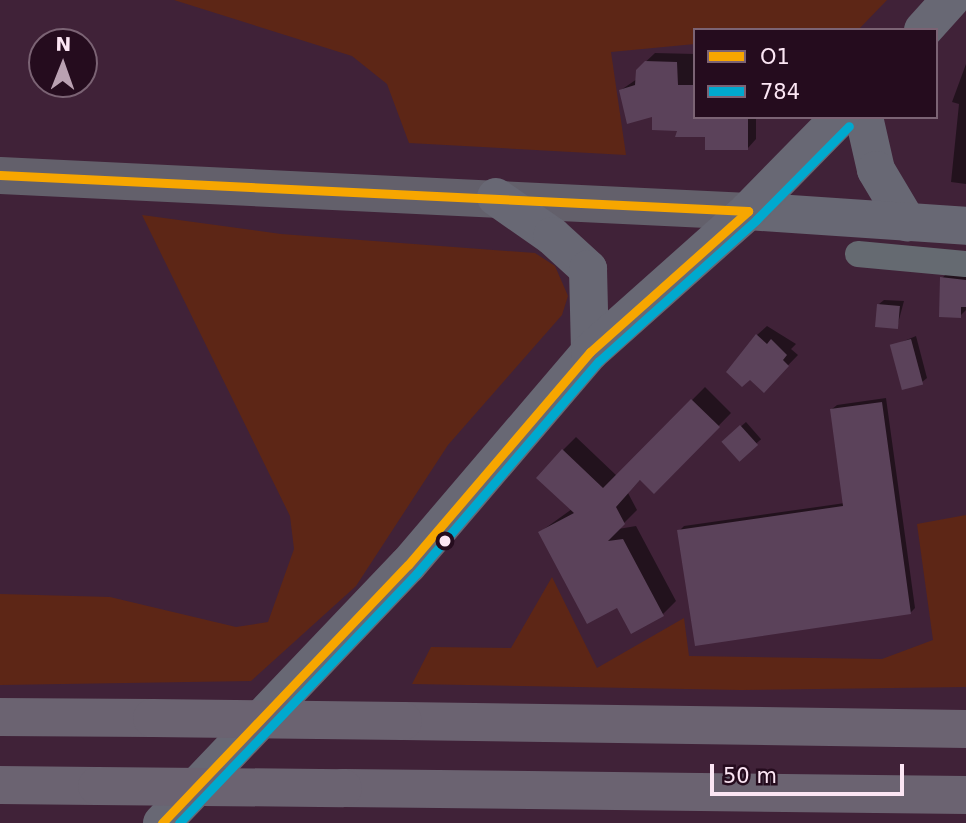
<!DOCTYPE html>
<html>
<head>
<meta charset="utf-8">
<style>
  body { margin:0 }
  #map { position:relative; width:966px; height:823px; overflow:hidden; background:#402238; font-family:"DejaVu Sans",sans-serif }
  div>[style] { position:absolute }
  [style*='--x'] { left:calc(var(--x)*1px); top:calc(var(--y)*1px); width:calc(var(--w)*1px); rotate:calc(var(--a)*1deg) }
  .green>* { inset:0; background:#5d2616 }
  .shadow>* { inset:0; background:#0007; transform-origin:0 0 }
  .building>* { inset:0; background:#5b425a; transform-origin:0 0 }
  .street>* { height:26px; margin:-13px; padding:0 13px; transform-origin:13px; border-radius:13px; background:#656a71 }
  .secondary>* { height:37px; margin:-18.5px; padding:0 18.5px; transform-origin:18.5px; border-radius:18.5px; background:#63606b }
  .primary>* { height:38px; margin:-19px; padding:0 19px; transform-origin:19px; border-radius:19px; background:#686874 }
  .highway>* { height:38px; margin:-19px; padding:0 19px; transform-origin:19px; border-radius:19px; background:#6b6371 }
  .highway-bridge>* { height:38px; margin:-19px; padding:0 19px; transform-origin:19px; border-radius:19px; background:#6b6371 }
  .bus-1>* { height:9px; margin:-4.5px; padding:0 4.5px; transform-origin:4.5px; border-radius:4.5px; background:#f7a600 }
  .bus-2>* { height:9px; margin:-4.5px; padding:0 4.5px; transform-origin:4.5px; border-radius:4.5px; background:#00a9ce }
  .dots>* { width:19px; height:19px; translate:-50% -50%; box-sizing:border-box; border:4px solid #250c1e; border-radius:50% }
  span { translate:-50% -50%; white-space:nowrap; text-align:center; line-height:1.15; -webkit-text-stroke:5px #250c1e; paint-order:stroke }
  .legend { position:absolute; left:693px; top:28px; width:245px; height:91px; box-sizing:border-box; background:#250c1e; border:2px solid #7b6374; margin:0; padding:9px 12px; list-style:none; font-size:21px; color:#fce6f4 }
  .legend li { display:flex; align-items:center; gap:14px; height:35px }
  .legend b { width:35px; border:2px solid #7b6374 }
  .north { position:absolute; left:28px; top:28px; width:70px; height:70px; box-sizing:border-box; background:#250c1e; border:2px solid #7b6374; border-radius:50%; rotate:1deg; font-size:19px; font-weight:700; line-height:28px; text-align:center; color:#fce6f4 }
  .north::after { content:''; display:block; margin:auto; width:24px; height:32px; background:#baa1b2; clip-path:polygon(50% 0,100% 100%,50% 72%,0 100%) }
  .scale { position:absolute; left:710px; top:764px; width:194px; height:32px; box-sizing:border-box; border:4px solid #fce6f4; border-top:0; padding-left:9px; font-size:21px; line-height:24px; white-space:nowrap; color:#fce6f4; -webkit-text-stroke:5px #250c1e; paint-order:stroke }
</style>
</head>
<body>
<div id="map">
  <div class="green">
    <i style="clip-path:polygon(174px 0,887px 0,859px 29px,695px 30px,695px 44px,611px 52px,626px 155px,409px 143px,387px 84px,352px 56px)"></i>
    <i style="clip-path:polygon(142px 215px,281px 234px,535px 253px,555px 266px,568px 296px,562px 315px,448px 445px,356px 586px,251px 681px,0 685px,0 594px,110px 597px,236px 627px,268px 622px,294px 549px,290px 516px)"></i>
    <i style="clip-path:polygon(966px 515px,966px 687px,741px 690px,412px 684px,431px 647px,511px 648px,552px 577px,597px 668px,684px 618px,689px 656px,882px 659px,933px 640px,917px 524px)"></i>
  </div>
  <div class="shadow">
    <i style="clip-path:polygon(655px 53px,695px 54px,695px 117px,756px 117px,756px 139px,748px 148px,707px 135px,654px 114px,621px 90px,637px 79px,637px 70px)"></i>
    <i style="clip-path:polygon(966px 64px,966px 184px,951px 182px,959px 104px,952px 102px)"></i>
    <i style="clip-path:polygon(966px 267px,966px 310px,960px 316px,942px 278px,953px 268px)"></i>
    <i style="clip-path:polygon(884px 300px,904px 301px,897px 327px,879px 304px)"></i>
    <i style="clip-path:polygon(767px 326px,796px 344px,791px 349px,798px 355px,764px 390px,757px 335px)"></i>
    <i style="clip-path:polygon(916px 336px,927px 378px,922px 382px,892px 346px)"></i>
    <i style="clip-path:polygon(705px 387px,731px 413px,654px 492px,641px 479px,628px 493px,637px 510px,618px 529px,636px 526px,676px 601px,663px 614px,618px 605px,540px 532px,572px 509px,563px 450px,576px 437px,617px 476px)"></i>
    <i style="clip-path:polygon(886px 398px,915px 608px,910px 613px,679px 531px,684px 526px,845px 503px,832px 409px,837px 405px)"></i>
    <i style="left:746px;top:422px;width:23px;height:30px;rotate:49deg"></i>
  </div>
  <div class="building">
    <i style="clip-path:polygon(645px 61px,677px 62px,678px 85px,695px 85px,695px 117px,748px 117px,748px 150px,705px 150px,705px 137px,675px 137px,677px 131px,652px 130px,652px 117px,627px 124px,619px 90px,635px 85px,636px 70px)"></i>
    <i style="clip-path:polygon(940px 277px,966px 280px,966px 307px,961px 307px,961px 318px,939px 317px)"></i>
    <i style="left:877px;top:304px;width:23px;height:23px;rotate:5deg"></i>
    <i style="clip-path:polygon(756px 334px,767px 344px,771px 339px,787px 355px,783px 360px,789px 366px,764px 393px,750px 380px,742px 387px,726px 372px)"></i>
    <i style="left:911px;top:339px;width:47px;height:22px;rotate:75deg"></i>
    <i style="clip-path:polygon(691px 399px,720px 427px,654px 494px,640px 480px,616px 507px,625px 524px,608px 541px,623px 539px,664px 616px,631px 634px,617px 608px,587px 624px,538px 532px,574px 513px,536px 478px,562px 449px,603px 488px)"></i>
    <i style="clip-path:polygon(882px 402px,911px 614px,695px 646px,677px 530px,843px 506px,830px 409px)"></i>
    <i style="left:740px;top:425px;width:27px;height:25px;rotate:48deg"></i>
  </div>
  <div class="street">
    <i style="--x:858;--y:254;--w:108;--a:5.3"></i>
  </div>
  <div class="secondary">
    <i style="--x:0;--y:175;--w:749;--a:2.76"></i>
  </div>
  <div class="primary">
    <i style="--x:923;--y:30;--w:40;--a:-48"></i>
    <i style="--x:864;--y:117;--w:54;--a:77.2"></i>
    <i style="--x:876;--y:170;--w:61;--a:59.2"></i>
    <i style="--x:496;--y:197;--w:68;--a:34.9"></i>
    <i style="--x:552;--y:236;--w:49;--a:42.5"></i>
    <i style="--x:588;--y:269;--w:83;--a:88.6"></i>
    <i style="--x:748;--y:211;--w:219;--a:3.9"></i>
    <i style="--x:162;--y:823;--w:356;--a:-46.4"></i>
    <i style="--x:408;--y:565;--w:280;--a:-49.5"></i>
    <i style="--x:590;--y:352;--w:212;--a:-41.7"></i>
    <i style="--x:748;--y:211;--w:132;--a:-45.6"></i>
  </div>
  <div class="highway">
    <i style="--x:0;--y:717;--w:152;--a:0.4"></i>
    <i style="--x:403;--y:721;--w:563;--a:0.81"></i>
    <i style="--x:0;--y:785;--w:97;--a:0.6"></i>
    <i style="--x:343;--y:788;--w:623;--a:0.64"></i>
  </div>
  <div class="highway-bridge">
    <i style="--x:152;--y:718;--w:251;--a:0.7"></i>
    <i style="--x:97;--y:786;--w:246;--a:0.5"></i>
  </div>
  <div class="bus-1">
    <i style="--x:0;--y:175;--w:749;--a:2.76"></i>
    <i style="--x:162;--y:823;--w:356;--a:-46.4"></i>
    <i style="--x:408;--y:565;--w:280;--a:-49.5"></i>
    <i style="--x:590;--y:352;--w:212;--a:-41.7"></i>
  </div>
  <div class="bus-2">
    <i style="--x:179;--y:823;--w:345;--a:-46.4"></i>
    <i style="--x:417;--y:573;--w:279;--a:-49.4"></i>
    <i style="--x:599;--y:361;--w:211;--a:-41.9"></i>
    <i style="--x:756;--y:220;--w:132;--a:-45.3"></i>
  </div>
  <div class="dots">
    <i style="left:445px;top:541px;background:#fce6f4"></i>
  </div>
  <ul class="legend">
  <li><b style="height:9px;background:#f7a600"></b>O1</li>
  <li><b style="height:9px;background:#00a9ce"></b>784</li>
  </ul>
  <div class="north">N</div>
  <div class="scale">50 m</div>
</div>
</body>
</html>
